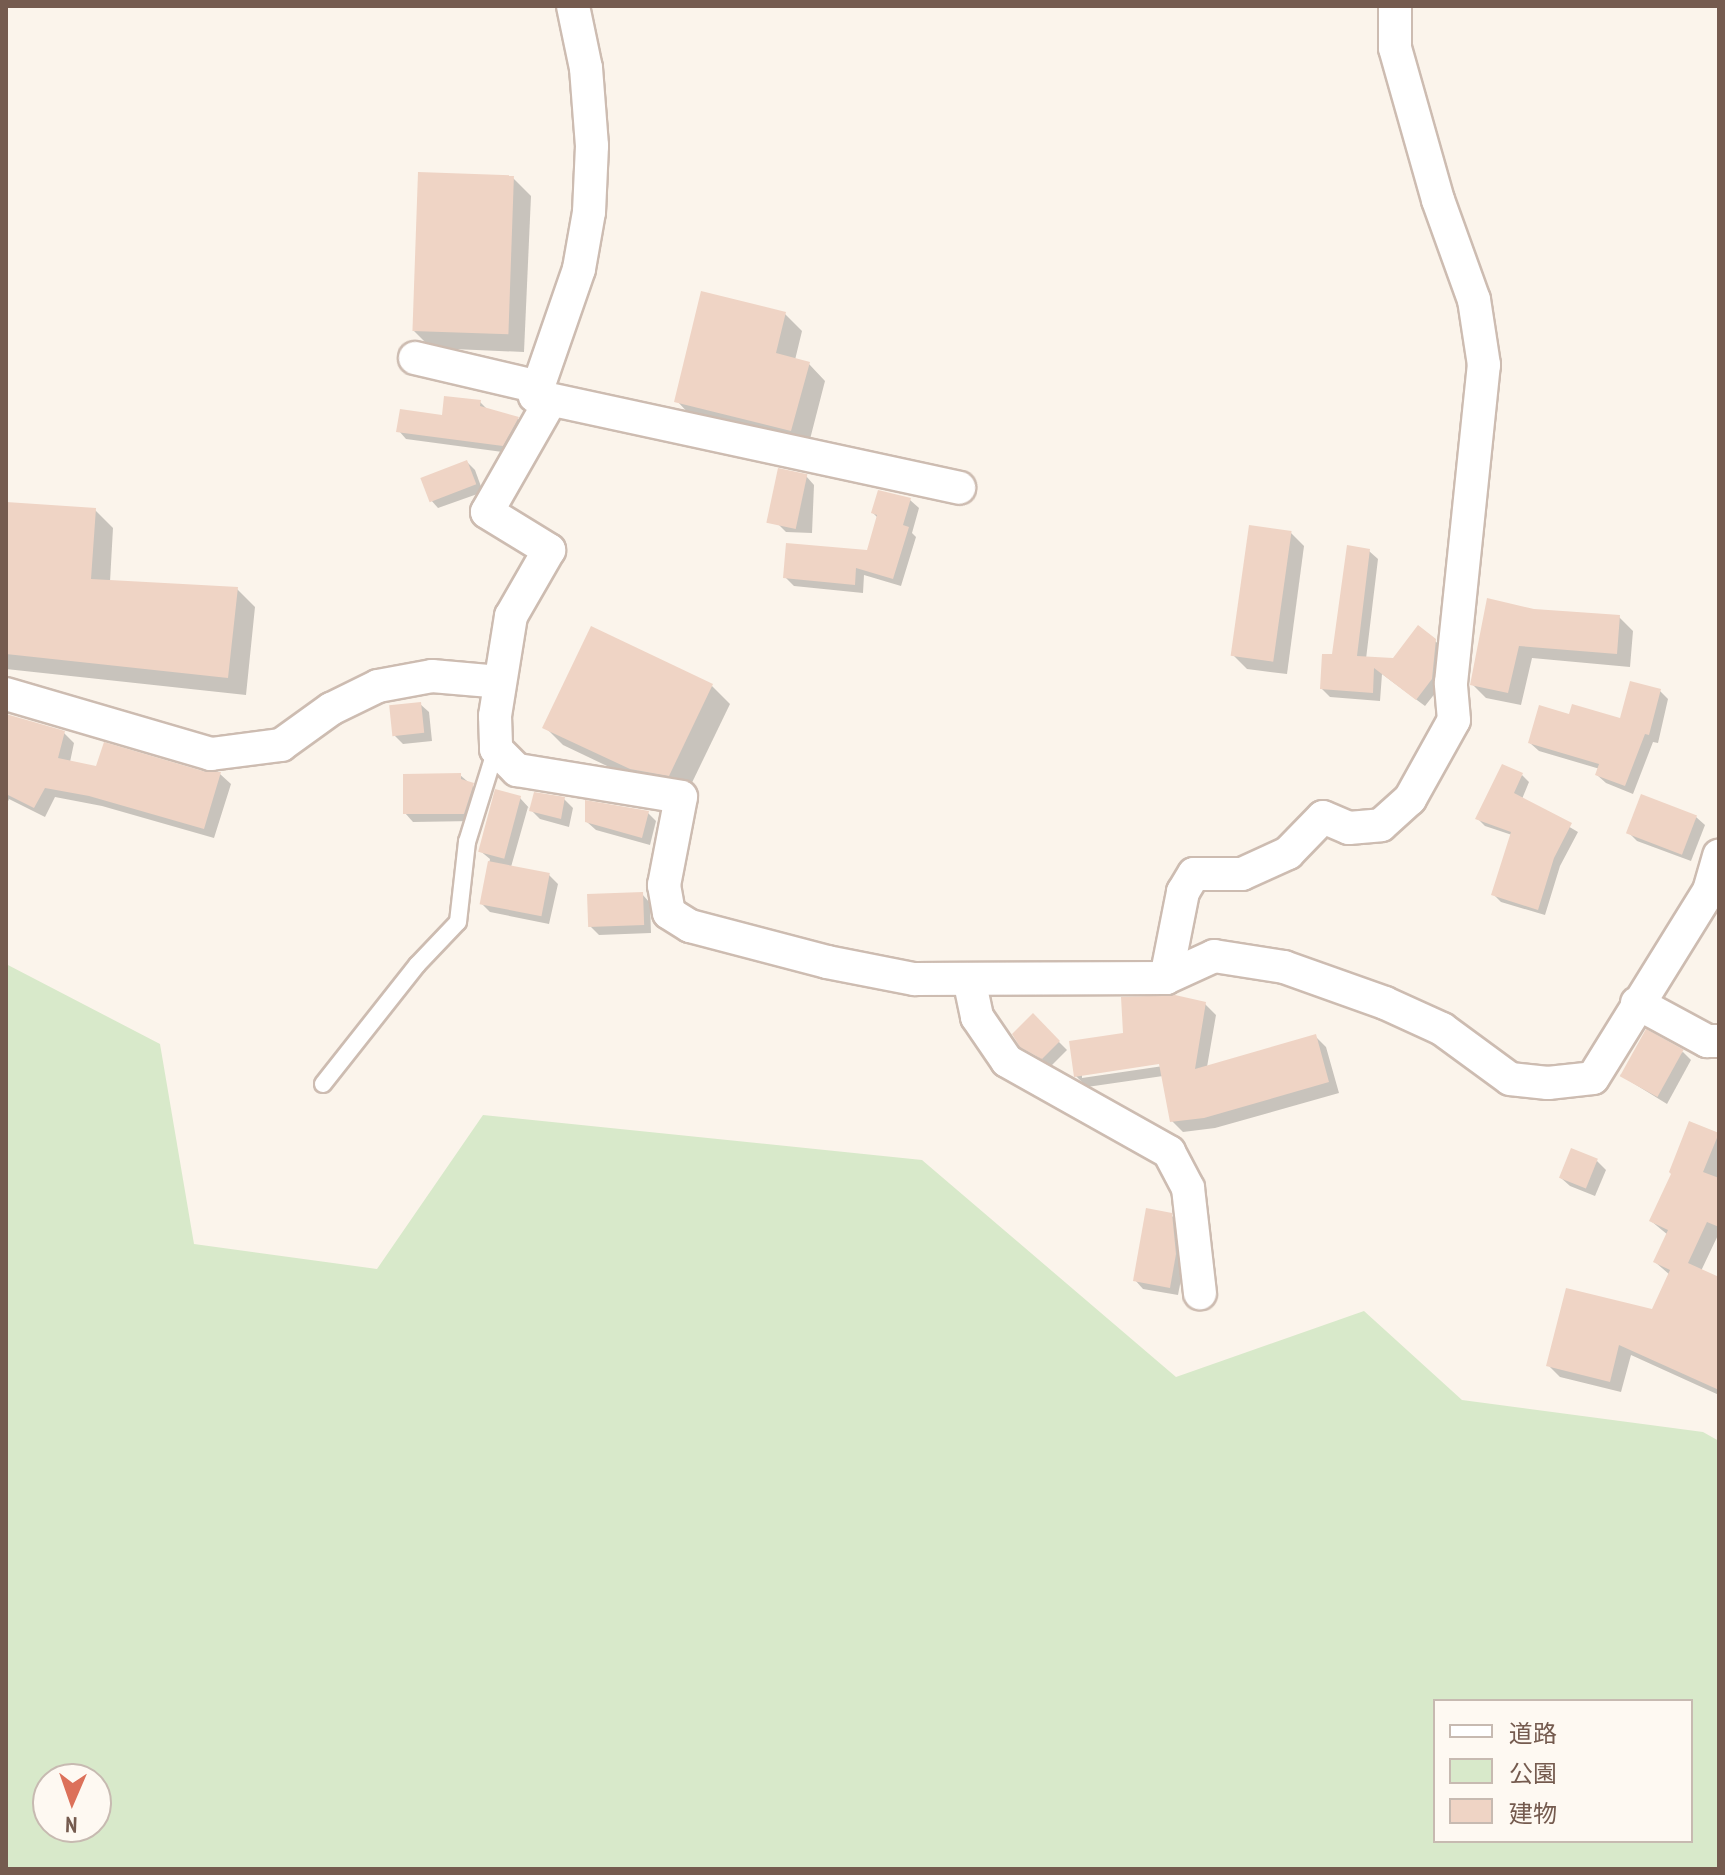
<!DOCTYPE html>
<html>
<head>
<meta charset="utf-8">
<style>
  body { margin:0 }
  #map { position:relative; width:1725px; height:1875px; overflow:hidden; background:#fbf4eb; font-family:"PT Sans Narrow","Noto Sans JP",sans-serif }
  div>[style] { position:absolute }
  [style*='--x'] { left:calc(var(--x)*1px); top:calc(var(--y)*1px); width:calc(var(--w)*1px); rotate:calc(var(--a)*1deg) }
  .green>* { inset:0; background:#d8e9ca }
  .shadow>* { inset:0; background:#0003 }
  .building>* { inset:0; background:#efd4c5; transform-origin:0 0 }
  .roads { filter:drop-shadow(2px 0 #cdbcb1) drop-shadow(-2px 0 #cdbcb1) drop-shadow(0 2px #cdbcb1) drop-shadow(0 -2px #cdbcb1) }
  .service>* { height:16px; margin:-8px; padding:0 8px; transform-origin:8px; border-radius:8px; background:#fff }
  .minor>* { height:32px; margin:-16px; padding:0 16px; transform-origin:16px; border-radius:16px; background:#fff }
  span { translate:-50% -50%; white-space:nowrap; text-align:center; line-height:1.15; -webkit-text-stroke:6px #fef9f2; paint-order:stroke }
  .frame { position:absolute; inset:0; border:8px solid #755b4f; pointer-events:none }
  .legend { position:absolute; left:1433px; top:1699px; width:260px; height:144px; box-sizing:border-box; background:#fef9f2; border:2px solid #c7bab1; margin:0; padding:10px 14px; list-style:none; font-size:24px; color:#755b4f }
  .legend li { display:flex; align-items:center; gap:16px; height:40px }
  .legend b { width:40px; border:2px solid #c7bab1 }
  .north { position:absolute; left:32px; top:1763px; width:80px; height:80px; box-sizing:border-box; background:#fef9f2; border:2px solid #c7bab1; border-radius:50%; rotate:182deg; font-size:22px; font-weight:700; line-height:32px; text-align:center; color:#755b4f }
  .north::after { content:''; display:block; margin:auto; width:28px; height:36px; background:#dc715a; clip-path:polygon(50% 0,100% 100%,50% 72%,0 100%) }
</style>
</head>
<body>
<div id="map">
  <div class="green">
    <i style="clip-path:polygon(evenodd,6px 964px,160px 1044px,194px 1244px,377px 1269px,483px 1115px,922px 1160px,1176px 1377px,1364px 1311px,1462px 1400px,1703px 1432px,1719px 1441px,1719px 1869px,6px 1869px,6px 964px,1435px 1701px,1691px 1701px,1691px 1841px,1435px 1841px,1435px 1701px,6px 964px,48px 1779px,96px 1779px,96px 1827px,48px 1827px,48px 1779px)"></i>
  </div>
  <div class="shadow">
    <i style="clip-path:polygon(513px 178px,531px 196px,524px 352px,431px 348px,413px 330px)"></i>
    <i style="clip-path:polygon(785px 314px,802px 331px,795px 360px,809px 364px,825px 381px,808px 447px,693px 418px,677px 401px)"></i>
    <i style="clip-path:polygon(480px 402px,488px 410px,518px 419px,526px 426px,510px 453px,406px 439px,399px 431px)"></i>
    <i style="clip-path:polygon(467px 462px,475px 470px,483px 492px,438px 508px,430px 499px)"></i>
    <i style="clip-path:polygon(806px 476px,814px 485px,812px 533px,786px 532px,777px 523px)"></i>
    <i style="clip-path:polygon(879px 492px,910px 500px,919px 508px,912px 533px,916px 537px,901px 586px,864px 575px,863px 593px,794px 586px,785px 577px,868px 552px,878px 518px,873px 513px)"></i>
    <i style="clip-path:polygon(6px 505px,95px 510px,113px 528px,110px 582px,237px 589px,255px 607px,246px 695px,6px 669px)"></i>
    <i style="clip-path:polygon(1291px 533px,1304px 546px,1287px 674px,1247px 669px,1233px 655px)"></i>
    <i style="clip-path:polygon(1369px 551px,1378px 559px,1366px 659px,1394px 660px,1435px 641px,1444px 649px,1440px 687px,1425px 706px,1382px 674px,1380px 701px,1330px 697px,1322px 689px)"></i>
    <i style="clip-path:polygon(1534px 611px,1619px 617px,1633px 631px,1630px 667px,1532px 658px,1521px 705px,1486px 698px,1472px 684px)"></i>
    <i style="clip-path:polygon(712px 686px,730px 704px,687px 793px,649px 786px,563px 745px,545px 727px)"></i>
    <i style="clip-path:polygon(1660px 691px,1668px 699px,1658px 743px,1653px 742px,1633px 794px,1606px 783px,1597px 775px,1600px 769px,1539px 751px,1530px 743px,1570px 716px,1622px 720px)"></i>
    <i style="clip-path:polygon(420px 704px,429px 712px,432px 741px,403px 744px,394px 735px)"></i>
    <i style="clip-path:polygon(6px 716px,64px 733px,74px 743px,70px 762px,97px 768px,220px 774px,231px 784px,214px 838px,102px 806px,55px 797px,45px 817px,9px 799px,6px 806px)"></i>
    <i style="clip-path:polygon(460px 775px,481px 793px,473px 821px,413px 822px,405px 813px)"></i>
    <i style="clip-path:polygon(1522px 775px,1529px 782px,1522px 799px,1578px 832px,1560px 866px,1545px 915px,1501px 902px,1494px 895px,1512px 835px,1485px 826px,1478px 819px)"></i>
    <i style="clip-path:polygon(520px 798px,531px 810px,564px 799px,573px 808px,569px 827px,540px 819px,528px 807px,511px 867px,549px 875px,558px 884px,549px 924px,490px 912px,481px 903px,490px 859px,479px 850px)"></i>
    <i style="clip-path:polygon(648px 813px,656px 821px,650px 845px,596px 830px,587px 822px)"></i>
    <i style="clip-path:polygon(1696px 817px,1705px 825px,1691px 861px,1637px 841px,1629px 833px)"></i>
    <i style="clip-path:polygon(642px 894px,650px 903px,651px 933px,599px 935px,590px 926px)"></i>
    <i style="clip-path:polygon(evenodd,1205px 1004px,1216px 1015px,1207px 1067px,1315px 1036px,1326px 1047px,1339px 1093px,1215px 1128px,1183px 1132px,1172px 1121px,1163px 1076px,1087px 1087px,1076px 1076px,1125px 1035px,1205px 1004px,1169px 1061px,1170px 1065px,1082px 1078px,1082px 1074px,1169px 1061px)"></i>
    <i style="clip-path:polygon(1033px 1016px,1067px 1050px,1051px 1066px,1022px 1045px)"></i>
    <i style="clip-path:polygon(1683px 1052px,1691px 1060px,1667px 1104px,1620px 1075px)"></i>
    <i style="clip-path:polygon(1718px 1135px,1719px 1233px,1701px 1271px,1719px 1279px,1719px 1395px,1631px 1355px,1621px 1392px,1560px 1377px,1548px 1365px,1653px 1312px,1670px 1275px,1655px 1262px,1668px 1235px,1651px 1221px)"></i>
    <i style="clip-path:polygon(1597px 1161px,1606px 1170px,1595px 1196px,1570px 1186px,1561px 1178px)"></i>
    <i style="clip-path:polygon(1171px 1215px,1180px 1224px,1184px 1264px,1178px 1295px,1143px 1289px,1135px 1280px)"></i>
  </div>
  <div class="building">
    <i style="left:418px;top:172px;width:96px;height:159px;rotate:2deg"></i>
    <i style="clip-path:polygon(701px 291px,786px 312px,776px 353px,810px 362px,791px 431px,674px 402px)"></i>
    <i style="clip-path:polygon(444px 396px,481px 400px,480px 406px,519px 417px,503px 446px,396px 432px,400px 409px,442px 415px)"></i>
    <i style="left:467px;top:460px;width:26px;height:50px;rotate:69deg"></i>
    <i style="left:778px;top:468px;width:30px;height:56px;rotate:12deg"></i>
    <i style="clip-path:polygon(878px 490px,911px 498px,903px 525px,909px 527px,893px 579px,856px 568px,855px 585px,783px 578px,786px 543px,867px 550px,877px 515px,871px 513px)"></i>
    <i style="clip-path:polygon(6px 502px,96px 508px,91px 579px,238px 587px,228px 678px,6px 654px)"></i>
    <i style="left:1249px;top:525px;width:43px;height:132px;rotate:8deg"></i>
    <i style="clip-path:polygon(1347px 545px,1370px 549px,1357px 656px,1393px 658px,1418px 625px,1436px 639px,1432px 679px,1416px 700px,1374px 668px,1373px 693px,1320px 689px,1322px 654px,1332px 654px)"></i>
    <i style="clip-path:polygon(1487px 598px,1534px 609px,1620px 615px,1617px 654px,1519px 646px,1508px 693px,1470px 685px)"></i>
    <i style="clip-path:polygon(591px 626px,713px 684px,669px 776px,630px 769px,542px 728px)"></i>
    <i style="clip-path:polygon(1630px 681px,1661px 689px,1649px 735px,1645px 734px,1625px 786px,1595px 775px,1599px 764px,1528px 743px,1539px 705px,1569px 714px,1572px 704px,1620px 718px)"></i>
    <i style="left:421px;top:702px;width:31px;height:32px;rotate:84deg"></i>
    <i style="clip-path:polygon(6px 714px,65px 731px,58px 758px,96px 766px,104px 742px,206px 772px,221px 772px,204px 829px,89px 796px,45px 788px,34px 808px,6px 794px)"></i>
    <i style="clip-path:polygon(1502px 764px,1523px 773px,1514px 793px,1572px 823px,1554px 858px,1538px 910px,1491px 895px,1511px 832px,1475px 819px)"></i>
    <i style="clip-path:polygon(461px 773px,461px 779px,474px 783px,464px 814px,403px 814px,403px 774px)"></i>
    <i style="left:495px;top:789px;width:27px;height:65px;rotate:15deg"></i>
    <i style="clip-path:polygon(534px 792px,565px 797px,561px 819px,529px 811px)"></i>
    <i style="left:1641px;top:794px;width:60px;height:42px;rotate:21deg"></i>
    <i style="clip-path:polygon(585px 800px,649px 811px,642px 838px,585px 822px)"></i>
    <i style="left:488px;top:861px;width:63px;height:44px;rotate:11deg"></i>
    <i style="left:643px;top:892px;width:33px;height:56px;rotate:88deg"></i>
    <i style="clip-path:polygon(1175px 995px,1206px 1002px,1195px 1069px,1316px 1034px,1329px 1082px,1204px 1118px,1170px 1122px,1159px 1064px,1074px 1077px,1069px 1041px,1123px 1033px,1121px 997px)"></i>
    <i style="clip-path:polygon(1033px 1013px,1060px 1041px,1042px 1059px,1020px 1047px,1012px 1034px)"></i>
    <i style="left:1646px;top:1029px;width:43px;height:54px;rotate:29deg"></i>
    <i style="clip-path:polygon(1689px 1121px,1719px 1133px,1703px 1172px,1719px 1178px,1719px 1227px,1707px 1222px,1688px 1263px,1719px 1277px,1719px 1390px,1619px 1345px,1610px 1382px,1546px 1366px,1566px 1288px,1652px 1309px,1670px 1270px,1653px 1262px,1668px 1230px,1649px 1221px,1671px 1174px,1669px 1172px)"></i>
    <i style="left:1571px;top:1148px;width:29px;height:32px;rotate:22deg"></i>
    <i style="clip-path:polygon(1146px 1208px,1172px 1213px,1176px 1254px,1170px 1288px,1133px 1281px)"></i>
  </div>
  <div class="roads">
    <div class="service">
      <i style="--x:323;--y:1084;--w:152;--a:-51.7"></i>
      <i style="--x:417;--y:965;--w:59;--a:-46.4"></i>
      <i style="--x:458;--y:922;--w:81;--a:-83.6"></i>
      <i style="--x:467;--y:842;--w:97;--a:-72.7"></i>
    </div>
    <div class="minor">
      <i style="--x:573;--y:6;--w:63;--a:78.2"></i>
      <i style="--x:586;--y:68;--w:78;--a:85.6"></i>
      <i style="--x:592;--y:146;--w:66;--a:92.6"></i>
      <i style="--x:589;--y:212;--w:58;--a:100"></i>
      <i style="--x:579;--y:269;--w:134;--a:109.1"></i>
      <i style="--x:535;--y:396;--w:16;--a:35"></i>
      <i style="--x:548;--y:405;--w:123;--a:119.7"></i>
      <i style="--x:487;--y:512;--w:73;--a:31.5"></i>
      <i style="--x:549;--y:550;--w:76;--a:119.9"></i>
      <i style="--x:511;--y:616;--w:101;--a:99.1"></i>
      <i style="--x:495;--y:716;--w:33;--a:88"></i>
      <i style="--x:496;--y:749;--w:30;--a:45"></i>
      <i style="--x:517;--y:770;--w:166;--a:9.3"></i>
      <i style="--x:681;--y:797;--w:90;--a:100.9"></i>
      <i style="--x:664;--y:885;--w:28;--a:80"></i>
      <i style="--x:669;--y:913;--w:25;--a:32"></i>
      <i style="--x:690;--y:926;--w:142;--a:14.7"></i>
      <i style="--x:827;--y:962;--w:89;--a:11.1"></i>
      <i style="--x:914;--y:979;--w:252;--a:-0.2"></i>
      <i style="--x:1166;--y:978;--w:53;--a:-24.6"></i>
      <i style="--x:1214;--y:956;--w:71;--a:8.9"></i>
      <i style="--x:1284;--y:967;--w:107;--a:19.6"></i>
      <i style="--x:1385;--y:1003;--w:63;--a:24.5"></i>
      <i style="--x:1442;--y:1029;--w:84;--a:36.3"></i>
      <i style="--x:1510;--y:1079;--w:38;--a:6"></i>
      <i style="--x:1548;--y:1083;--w:45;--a:-6.3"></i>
      <i style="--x:1593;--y:1078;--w:220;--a:-58.2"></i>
      <i style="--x:1709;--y:891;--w:37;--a:-74"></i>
      <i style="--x:415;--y:358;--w:127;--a:13.2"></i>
      <i style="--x:535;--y:396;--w:434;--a:12.2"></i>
      <i style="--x:6;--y:694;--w:214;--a:16.3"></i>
      <i style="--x:211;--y:754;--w:71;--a:-7.3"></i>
      <i style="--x:281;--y:745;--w:62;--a:-35.8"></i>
      <i style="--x:331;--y:709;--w:52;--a:-26.1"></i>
      <i style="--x:378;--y:686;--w:55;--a:-10.5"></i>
      <i style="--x:432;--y:676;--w:68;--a:5"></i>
      <i style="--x:1166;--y:978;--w:88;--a:-78.8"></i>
      <i style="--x:1183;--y:892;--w:21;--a:-59"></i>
      <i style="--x:1194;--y:874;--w:48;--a:0"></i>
      <i style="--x:1242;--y:874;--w:51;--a:-24.5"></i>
      <i style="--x:1288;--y:853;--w:50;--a:-45.8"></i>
      <i style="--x:1323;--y:817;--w:28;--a:23"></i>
      <i style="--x:1349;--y:828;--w:32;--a:-5"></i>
      <i style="--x:1381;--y:825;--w:39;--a:-42"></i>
      <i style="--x:1410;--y:799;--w:90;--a:-60.9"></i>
      <i style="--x:1454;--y:720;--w:37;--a:-95"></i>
      <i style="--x:1451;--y:683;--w:320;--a:-84.1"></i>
      <i style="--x:1484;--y:365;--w:66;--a:-98.7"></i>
      <i style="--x:1474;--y:300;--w:106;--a:-109.8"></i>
      <i style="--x:1438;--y:200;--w:158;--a:-105.8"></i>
      <i style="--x:1395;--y:48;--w:42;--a:-90"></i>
      <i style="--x:969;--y:979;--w:39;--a:78"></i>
      <i style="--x:977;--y:1017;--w:53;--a:55.7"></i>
      <i style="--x:1007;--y:1061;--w:186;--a:29.3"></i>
      <i style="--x:1169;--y:1152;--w:41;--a:62.2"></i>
      <i style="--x:1188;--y:1188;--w:106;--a:83.5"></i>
      <i style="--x:1637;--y:1003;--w:80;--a:28.5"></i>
      <i style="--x:1707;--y:1041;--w:12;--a:0"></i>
    </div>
  </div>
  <div class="frame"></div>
  <ul class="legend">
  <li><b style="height:10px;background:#fff"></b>道路</li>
  <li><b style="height:22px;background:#d8e9ca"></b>公園</li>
  <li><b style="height:22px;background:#efd4c5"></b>建物</li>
  </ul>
  <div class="north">N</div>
</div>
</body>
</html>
